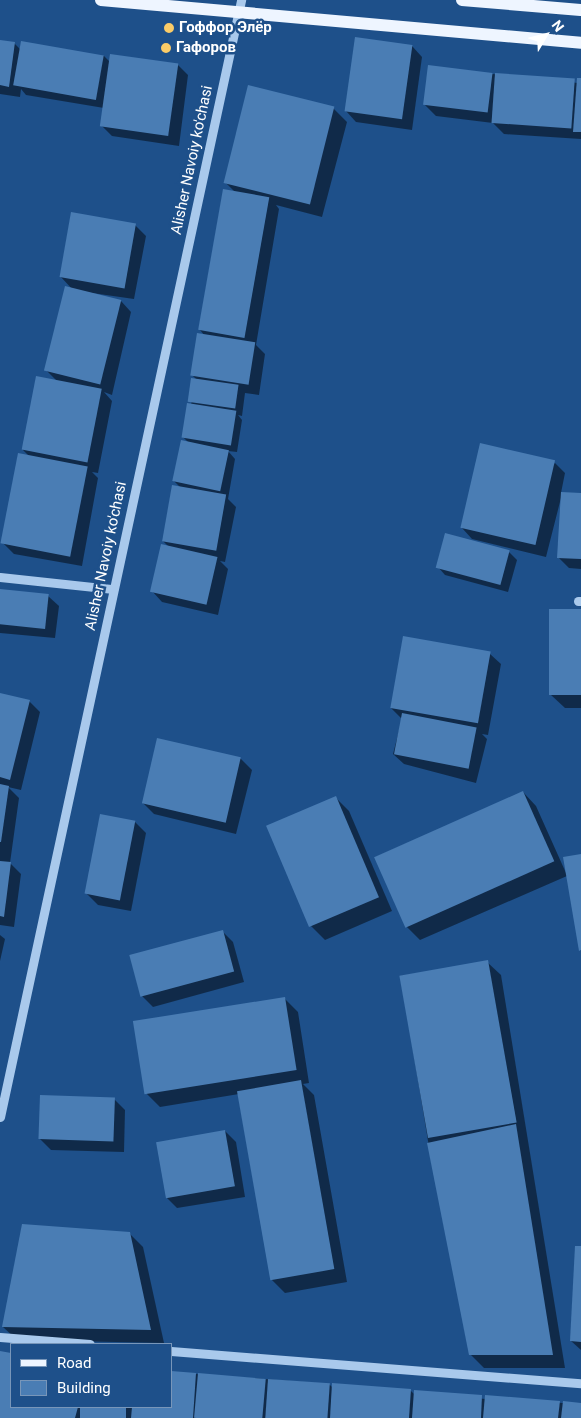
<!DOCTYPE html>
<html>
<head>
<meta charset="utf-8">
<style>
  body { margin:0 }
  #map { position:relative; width:581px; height:1418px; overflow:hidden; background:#1e508a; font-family:Roboto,sans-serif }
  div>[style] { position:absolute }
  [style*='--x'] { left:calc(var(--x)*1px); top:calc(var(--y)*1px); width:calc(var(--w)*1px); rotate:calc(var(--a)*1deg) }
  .shadow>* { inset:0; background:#0007 }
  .building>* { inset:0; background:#4a7db4; transform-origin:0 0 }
  .minor>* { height:9px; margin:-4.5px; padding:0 4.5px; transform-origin:4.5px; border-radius:4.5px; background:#a9c9ec }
  .major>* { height:12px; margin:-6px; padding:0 6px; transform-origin:6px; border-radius:6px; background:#eef5ff }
  .dots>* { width:14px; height:14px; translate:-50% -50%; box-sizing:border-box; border:2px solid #1e508a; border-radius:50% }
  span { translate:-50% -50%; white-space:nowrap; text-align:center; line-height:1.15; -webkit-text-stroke:5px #1e508a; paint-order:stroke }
  .poi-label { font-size:15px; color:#fff; font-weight:700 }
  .left { translate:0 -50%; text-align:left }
  .street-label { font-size:15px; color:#fff }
  .legend { position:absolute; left:10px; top:1343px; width:162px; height:65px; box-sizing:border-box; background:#1e508a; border:1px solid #7896b9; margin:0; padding:6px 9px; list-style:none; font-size:15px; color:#fff }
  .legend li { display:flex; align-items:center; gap:10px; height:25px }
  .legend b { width:25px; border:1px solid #7896b9 }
  .north { position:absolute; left:521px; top:10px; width:50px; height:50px; -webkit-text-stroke:4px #1e508a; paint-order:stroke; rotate:53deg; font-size:14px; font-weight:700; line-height:20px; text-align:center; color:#fff }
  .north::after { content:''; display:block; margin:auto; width:18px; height:22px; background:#fff; clip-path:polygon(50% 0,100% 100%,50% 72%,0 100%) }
</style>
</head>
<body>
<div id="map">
  <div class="shadow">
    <i style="clip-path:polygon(0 41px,14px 43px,21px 50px,104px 56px,110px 62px,177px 64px,188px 75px,179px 146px,112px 136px,101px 125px,104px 108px,26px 95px,21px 89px,20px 97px,0 94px)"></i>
    <i style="clip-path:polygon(412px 46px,422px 57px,412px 130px,356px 122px,346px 111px)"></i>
    <i style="clip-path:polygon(493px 74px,578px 83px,581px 80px,581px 139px,504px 134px,493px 123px,436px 116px,425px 105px)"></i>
    <i style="clip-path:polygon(333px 108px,347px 122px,322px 217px,276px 205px,279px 209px,256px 345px,265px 354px,259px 395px,245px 393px,242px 416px,238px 415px,242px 420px,237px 452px,228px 451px,235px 459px,228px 499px,236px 507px,225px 562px,220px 561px,228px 569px,218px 615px,162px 602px,152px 591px,169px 547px,163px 541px,181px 488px,174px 481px,189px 443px,183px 437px,197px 380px,193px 376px,205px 336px,200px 330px,235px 192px,225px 182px)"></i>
    <i style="clip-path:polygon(135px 225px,146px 236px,134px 299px,78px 291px,121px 301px,131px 312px,112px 395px,104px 392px,112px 401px,98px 473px,92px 472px,98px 478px,82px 566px,14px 554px,3px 543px,30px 457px,23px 450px,57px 381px,47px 371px,73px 290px,60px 276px)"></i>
    <i style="clip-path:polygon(555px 463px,565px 473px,561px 493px,581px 495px,581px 569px,569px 568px,558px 557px,562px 494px,546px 557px,472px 539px,462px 528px)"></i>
    <i style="clip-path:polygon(509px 552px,517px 560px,508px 592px,445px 575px,438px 567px)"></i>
    <i style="clip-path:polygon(0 591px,48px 596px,59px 606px,55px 638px,0 633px)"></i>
    <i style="clip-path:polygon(581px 610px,581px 708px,565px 708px,551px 695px)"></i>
    <i style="clip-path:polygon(490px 654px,501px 664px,488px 735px,482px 734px,487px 739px,476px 783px,404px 764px,393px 754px,402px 719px,391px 708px)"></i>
    <i style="clip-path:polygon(0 694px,29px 701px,40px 712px,21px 790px,8px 787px,19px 798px,10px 863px,21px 874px,14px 927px,0 925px)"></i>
    <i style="clip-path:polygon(158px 739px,241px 759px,252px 770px,236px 834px,154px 814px,143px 803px)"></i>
    <i style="clip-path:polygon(523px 792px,536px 806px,566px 873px,581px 855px,581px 951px,567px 876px,420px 940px,406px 926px,376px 857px)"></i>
    <i style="clip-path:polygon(335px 797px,349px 811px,392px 911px,325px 940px,311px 926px)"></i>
    <i style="clip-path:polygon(135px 822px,146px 833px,131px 911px,98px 905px,87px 894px)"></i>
    <i style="clip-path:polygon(222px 931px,233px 942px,244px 982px,153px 1007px,142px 996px)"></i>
    <i style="clip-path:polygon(0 935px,5px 939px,0 961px)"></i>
    <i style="clip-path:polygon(487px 962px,501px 975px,565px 1368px,484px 1368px,470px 1354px,428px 1141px,401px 976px)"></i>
    <i style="clip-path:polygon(284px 998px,298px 1012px,309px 1083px,303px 1084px,314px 1095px,347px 1282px,285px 1293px,271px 1279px,239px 1094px,160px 1107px,146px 1093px)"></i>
    <i style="clip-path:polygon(114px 1099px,125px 1110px,124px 1152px,51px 1150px,40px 1139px)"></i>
    <i style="clip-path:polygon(225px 1131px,236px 1142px,245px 1197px,177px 1208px,166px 1197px)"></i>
    <i style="clip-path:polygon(129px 1233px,143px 1247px,164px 1343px,17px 1340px,3px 1327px)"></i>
    <i style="clip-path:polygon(581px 1247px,581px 1350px,571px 1341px)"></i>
    <i style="clip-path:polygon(0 1353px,11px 1354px,11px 1407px,171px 1407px,196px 1374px,329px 1384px,333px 1388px,411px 1391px,415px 1395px,581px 1404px,581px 1418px,0 1418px)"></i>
  </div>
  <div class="building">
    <i style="left:355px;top:37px;width:58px;height:75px;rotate:8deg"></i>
    <i style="clip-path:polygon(0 40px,15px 42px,9px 87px,0 85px)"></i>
    <i style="left:21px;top:41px;width:84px;height:45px;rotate:10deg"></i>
    <i style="left:110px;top:54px;width:69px;height:73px;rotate:8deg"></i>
    <i style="left:428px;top:65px;width:65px;height:40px;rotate:7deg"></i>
    <i style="left:495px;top:73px;width:80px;height:50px;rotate:4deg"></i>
    <i style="clip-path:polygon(577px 78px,581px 78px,581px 132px,573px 132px)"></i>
    <i style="left:248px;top:85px;width:89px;height:101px;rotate:14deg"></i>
    <i style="left:223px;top:189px;width:47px;height:143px;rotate:10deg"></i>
    <i style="left:71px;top:212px;width:66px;height:66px;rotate:10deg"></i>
    <i style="left:65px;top:286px;width:58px;height:87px;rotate:14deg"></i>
    <i style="left:197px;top:333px;width:59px;height:43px;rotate:9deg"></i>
    <i style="left:36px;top:376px;width:67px;height:75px;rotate:11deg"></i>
    <i style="left:191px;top:378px;width:48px;height:24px;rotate:8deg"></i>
    <i style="left:187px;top:403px;width:50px;height:35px;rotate:9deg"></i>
    <i style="left:181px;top:440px;width:49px;height:42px;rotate:12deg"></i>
    <i style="left:480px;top:443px;width:77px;height:87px;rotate:13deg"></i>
    <i style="left:18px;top:453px;width:71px;height:92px;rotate:11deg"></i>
    <i style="left:172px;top:485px;width:55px;height:57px;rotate:10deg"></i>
    <i style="clip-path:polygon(561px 492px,581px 493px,581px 559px,557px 558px)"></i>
    <i style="left:445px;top:533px;width:67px;height:36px;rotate:15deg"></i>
    <i style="left:161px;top:544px;width:58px;height:49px;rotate:13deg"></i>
    <i style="left:0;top:589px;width:49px;height:35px;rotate:6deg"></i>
    <i style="left:549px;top:609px;width:32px;height:86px"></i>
    <i style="left:403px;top:636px;width:89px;height:73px;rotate:10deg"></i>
    <i style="clip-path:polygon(0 693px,30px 700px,10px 780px,0 777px)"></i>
    <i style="left:402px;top:713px;width:76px;height:42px;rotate:11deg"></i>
    <i style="left:157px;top:738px;width:86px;height:67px;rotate:13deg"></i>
    <i style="clip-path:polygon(0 784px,9px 786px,1px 842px,0 842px)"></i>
    <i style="left:523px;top:791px;width:77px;height:163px;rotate:66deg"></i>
    <i style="left:336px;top:796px;width:110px;height:76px;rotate:67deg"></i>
    <i style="left:100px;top:814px;width:36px;height:81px;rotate:11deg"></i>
    <i style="clip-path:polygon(581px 854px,581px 950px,579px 951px,563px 857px)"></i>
    <i style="clip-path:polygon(0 861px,11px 862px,4px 917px,0 916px)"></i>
    <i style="left:223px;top:930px;width:43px;height:97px;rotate:75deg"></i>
    <i style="left:488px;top:960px;width:165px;height:90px;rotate:80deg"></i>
    <i style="left:285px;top:997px;width:74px;height:154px;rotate:81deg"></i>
    <i style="left:301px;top:1080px;width:192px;height:65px;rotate:80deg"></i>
    <i style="left:40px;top:1095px;width:75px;height:44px;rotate:2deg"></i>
    <i style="clip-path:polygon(516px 1124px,553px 1355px,469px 1355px,427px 1143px)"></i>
    <i style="left:225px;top:1130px;width:57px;height:70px;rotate:80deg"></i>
    <i style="clip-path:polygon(22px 1224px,130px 1232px,151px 1330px,2px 1327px)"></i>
    <i style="clip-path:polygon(575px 1246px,581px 1246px,581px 1342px,570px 1341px)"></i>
    <i style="clip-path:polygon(0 1351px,11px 1353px,11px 1407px,78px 1407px,75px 1418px,0 1418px)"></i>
    <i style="clip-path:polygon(171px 1371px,196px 1373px,193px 1418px,131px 1418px,132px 1407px,171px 1407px)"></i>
    <i style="left:198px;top:1373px;width:68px;height:45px;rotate:5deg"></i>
    <i style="left:268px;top:1379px;width:62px;height:39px;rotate:4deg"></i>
    <i style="clip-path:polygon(332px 1383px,411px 1389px,409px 1418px,330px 1418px)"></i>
    <i style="clip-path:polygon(414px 1390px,482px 1395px,481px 1418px,412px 1418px)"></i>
    <i style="clip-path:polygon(485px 1395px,560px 1401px,558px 1418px,483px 1418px)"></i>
    <i style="clip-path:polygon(563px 1401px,581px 1403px,581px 1418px,561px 1418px)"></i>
    <i style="left:80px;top:1407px;width:46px;height:11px"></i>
  </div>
  <div class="minor">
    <i style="--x:0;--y:577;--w:114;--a:6.1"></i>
    <i style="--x:578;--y:601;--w:3;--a:0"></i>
    <i style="--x:0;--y:1117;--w:1143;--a:-77.82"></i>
    <i style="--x:0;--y:1337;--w:90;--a:4.4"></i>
    <i style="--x:171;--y:1351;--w:411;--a:4.5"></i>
  </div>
  <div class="major">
    <i style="--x:101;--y:0;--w:482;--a:5.1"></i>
    <i style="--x:462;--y:0;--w:119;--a:4.8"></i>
  </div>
  <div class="dots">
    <i style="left:169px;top:28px;background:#fbcc68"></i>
    <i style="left:166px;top:48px;background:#fbcc68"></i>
  </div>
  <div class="poi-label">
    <span class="left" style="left:179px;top:28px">Гоффор Элёр</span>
    <span class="left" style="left:176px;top:48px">Гафоров</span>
  </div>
  <div class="street-label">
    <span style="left:192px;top:160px;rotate:-78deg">Alisher Navoiy ko'chasi</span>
    <span style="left:106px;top:556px;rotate:-78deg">Alisher Navoiy ko'chasi</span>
  </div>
  <ul class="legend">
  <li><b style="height:6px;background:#eef5ff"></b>Road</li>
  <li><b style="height:14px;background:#4a7db4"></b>Building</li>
  </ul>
  <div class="north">N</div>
</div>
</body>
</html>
